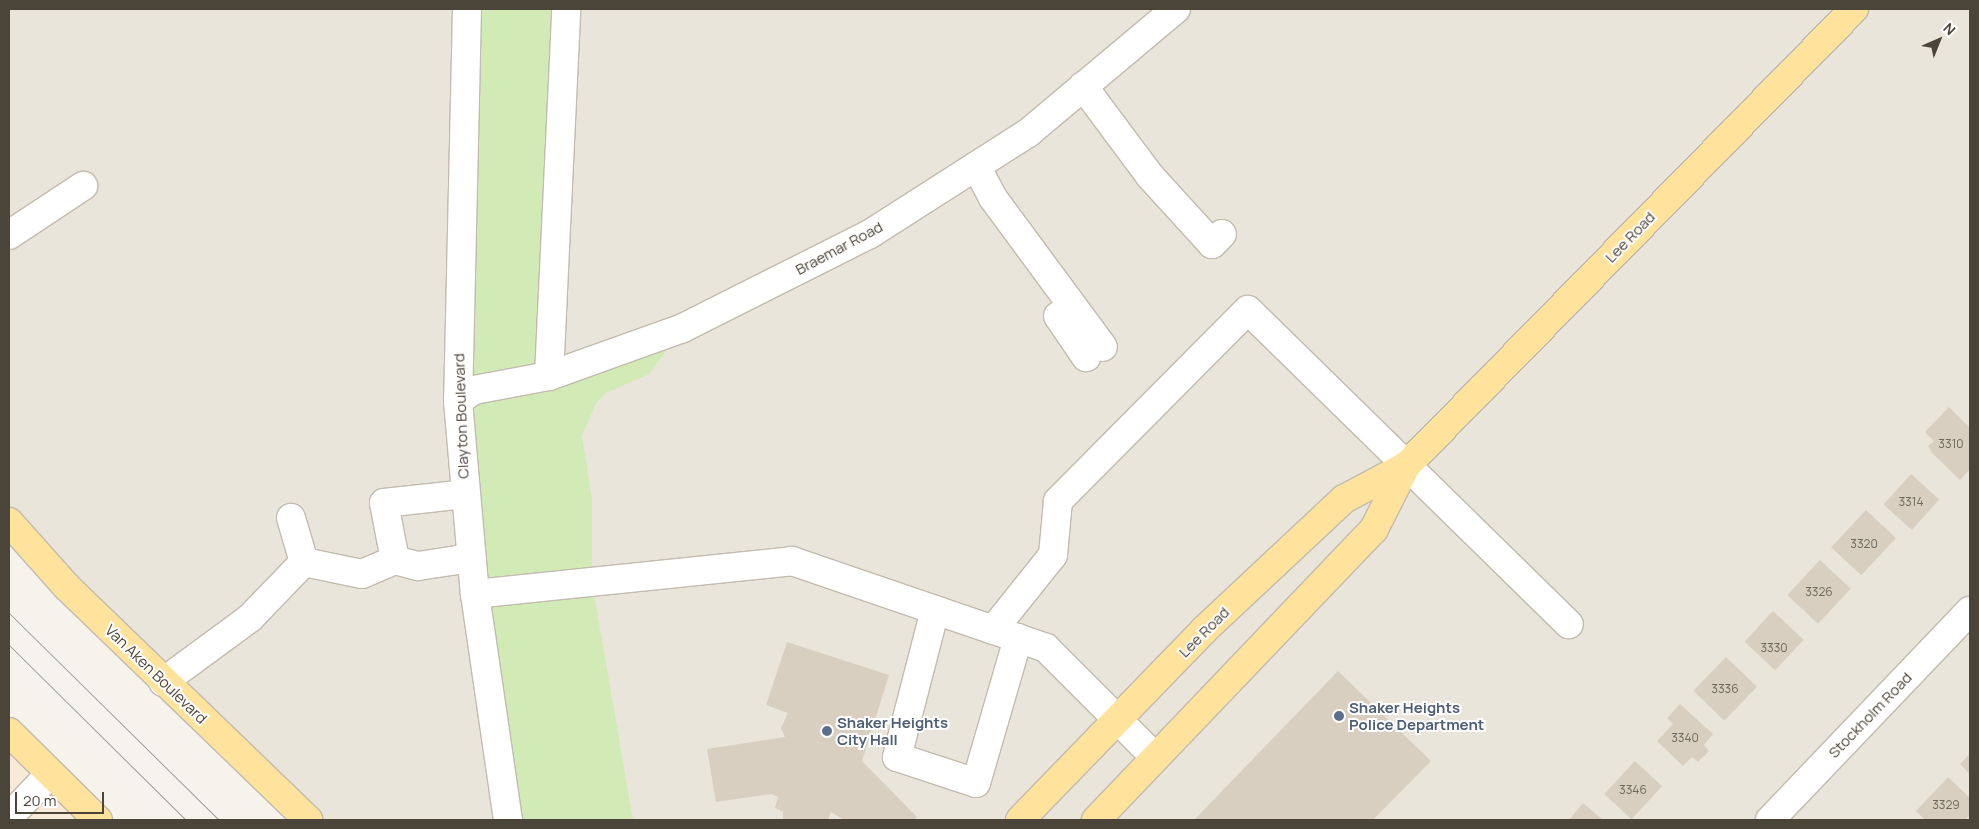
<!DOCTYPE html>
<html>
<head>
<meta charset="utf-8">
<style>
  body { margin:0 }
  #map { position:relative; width:1979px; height:829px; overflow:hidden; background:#f6f3ec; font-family:Manrope,sans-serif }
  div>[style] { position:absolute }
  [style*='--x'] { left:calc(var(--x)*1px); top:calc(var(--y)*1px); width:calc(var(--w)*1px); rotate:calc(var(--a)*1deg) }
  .residential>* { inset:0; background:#eae5da }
  .commercial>* { inset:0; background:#f7ead8 }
  .green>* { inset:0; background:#d2eab5 }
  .building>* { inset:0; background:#d8cfc1; transform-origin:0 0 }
  .roads { filter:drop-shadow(1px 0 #c2bbae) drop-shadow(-1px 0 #c2bbae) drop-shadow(0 1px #c2bbae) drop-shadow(0 -1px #c2bbae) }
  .minor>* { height:28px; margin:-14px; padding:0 14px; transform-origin:14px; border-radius:14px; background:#fff }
  .major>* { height:28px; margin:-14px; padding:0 14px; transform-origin:14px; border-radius:14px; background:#ffe39c }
  .tram>* { height:1px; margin:-0.5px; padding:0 0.5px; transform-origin:0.5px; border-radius:0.5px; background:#9a9a9a }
  .dots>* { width:14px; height:14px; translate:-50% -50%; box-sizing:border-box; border:2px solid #fff; border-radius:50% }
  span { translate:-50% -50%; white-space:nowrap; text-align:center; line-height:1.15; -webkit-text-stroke:4px #fff; paint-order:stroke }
  .number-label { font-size:12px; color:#6e675b }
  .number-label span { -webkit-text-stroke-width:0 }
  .street-label { font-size:15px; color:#4b4439 }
  .service-label { font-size:15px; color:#4e5e75; font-weight:700 }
  .left { translate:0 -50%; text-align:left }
  .frame { position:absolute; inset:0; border:10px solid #4b4439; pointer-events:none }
  .north { position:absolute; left:1914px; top:15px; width:50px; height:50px; -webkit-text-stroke:4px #fff; paint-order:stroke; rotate:44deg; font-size:14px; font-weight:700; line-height:20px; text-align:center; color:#4b4439 }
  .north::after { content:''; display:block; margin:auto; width:18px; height:22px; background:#4b4439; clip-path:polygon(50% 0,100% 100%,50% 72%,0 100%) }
  .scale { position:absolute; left:15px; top:792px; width:89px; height:22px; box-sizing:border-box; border:2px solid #4b4439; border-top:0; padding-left:6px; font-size:15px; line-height:18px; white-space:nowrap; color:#4b4439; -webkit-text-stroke:4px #fff; paint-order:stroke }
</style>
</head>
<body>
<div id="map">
  <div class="residential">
    <i style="clip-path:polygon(9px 9px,1970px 9px,1970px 820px,308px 820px,9px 522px)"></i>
  </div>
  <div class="commercial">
    <i style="clip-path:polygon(9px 732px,98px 820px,9px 820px)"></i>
  </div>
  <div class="green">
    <i style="clip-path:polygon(467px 9px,566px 9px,549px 376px,683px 328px,649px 374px,606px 393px,596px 403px,582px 436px,592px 500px,592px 582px,633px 820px,508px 820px,475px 594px)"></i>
  </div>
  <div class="building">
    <i style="clip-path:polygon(1949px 407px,1970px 428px,1970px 469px,1960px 480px,1932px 453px,1928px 446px,1934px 441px,1925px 432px)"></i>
    <i style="left:1911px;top:474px;width:38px;height:41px;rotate:42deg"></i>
    <i style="left:1866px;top:510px;width:41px;height:51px;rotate:43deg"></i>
    <i style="left:1820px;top:560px;width:42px;height:48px;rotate:43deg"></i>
    <i style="left:1773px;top:611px;width:42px;height:42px;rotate:43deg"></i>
    <i style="clip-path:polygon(787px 642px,889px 675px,862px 761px,917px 817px,914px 820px,844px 820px,831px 812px,828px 820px,783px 820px,783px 812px,775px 808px,778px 797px,771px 794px,716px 802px,707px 749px,785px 737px,781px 728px,788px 713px,766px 705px)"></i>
    <i style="left:1726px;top:657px;width:43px;height:47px;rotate:44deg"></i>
    <i style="clip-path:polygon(1338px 671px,1431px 761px,1373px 820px,1194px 820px)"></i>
    <i style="clip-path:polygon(1680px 704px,1713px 734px,1704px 745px,1709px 751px,1698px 762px,1692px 757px,1683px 766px,1657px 741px,1673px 724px,1667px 718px)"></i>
    <i style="clip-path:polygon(1970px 754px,1970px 774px,1960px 764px)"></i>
    <i style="left:1635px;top:761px;width:37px;height:45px;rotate:43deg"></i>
    <i style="clip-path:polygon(1948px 777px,1970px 798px,1970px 815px,1965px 820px,1925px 820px,1916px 811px)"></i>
    <i style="clip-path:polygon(1583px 803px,1603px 820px,1569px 820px)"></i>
  </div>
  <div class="roads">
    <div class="minor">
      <i style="--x:467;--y:9;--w:392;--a:91.3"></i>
      <i style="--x:458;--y:401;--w:194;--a:85"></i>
      <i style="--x:475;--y:594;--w:228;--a:81.7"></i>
      <i style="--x:1083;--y:86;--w:112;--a:53.3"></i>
      <i style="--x:1150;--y:176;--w:92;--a:47.6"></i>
      <i style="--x:1212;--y:244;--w:14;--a:-45"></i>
      <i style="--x:976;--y:166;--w:36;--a:62"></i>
      <i style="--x:993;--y:198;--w:185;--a:53.6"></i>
      <i style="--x:9;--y:235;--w:89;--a:-33.5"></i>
      <i style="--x:1058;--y:316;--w:50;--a:55.7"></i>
      <i style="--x:549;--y:376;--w:367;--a:-87.3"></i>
      <i style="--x:458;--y:401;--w:19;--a:-35"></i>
      <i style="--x:474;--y:390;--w:76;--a:-10.6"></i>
      <i style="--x:549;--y:376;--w:142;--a:-19.7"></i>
      <i style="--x:683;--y:328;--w:209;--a:-26.7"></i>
      <i style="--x:870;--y:234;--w:188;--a:-32.6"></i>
      <i style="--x:1028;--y:133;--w:193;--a:-40"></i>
      <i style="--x:395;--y:560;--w:24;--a:15"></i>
      <i style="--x:418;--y:566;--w:54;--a:-8.6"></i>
      <i style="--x:304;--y:562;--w:59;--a:11.7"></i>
      <i style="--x:362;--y:574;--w:36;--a:-23"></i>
      <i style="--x:395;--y:560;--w:58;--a:-100.9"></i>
      <i style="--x:384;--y:503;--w:81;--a:-6.3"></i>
      <i style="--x:475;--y:594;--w:319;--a:-5.9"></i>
      <i style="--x:792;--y:561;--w:268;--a:18.9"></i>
      <i style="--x:1046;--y:648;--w:154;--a:45"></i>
      <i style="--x:935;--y:610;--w:152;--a:104.5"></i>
      <i style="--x:897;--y:757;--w:83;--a:18.2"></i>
      <i style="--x:976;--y:783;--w:151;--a:-73.8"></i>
      <i style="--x:993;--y:630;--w:96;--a:-51.3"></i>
      <i style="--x:1053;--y:555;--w:54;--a:-84.7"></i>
      <i style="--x:1058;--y:501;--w:269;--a:-45.2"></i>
      <i style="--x:1248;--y:310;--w:449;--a:44.4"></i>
      <i style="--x:163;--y:682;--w:108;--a:-36.3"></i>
      <i style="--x:250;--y:618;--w:78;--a:-46"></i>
      <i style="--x:304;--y:562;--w:46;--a:-106.5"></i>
      <i style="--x:9;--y:817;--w:59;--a:-46.4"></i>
      <i style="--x:1770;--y:820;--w:289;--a:-46.3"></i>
    </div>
    <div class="major">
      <i style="--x:9;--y:522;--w:86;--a:48.3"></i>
      <i style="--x:66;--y:586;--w:337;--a:44"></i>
      <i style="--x:9;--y:732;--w:125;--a:44.7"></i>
      <i style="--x:1020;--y:820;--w:264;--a:-45.9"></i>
      <i style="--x:1204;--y:630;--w:192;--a:-43.1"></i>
      <i style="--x:1344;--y:499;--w:70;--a:-28"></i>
      <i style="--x:1096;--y:820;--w:402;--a:-46.3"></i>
      <i style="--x:1374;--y:529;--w:71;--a:-63.1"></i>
      <i style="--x:1406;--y:466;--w:640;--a:-45.57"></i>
    </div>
  </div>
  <div class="tram">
    <i style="--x:9;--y:613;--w:295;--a:44.6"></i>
    <i style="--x:9;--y:645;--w:249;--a:44.7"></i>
  </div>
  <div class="dots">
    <i style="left:1339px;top:716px;background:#5c6f8a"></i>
    <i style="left:827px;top:731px;background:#5c6f8a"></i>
  </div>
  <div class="number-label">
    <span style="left:1951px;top:444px">3310</span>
    <span style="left:1911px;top:502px">3314</span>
    <span style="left:1864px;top:544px">3320</span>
    <span style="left:1819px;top:592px">3326</span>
    <span style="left:1774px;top:648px">3330</span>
    <span style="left:1725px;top:689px">3336</span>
    <span style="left:1685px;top:738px">3340</span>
    <span style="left:1633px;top:790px">3346</span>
    <span style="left:1946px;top:805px">3329</span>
  </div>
  <div class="street-label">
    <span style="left:1630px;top:237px;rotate:-46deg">Lee Road</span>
    <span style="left:839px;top:248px;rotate:-28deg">Braemar Road</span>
    <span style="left:461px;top:416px;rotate:-92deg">Clayton Boulevard</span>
    <span style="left:1204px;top:632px;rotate:-45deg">Lee Road</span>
    <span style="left:156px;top:674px;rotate:44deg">Van Aken Boulevard</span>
    <span style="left:1870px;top:715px;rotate:-46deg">Stockholm Road</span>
  </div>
  <div class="service-label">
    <span class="left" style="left:1349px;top:716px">Shaker Heights<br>Police Department</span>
    <span class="left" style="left:837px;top:731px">Shaker Heights<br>City Hall</span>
  </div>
  <div class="frame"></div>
  <div class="north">N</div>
  <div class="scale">20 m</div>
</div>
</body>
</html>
